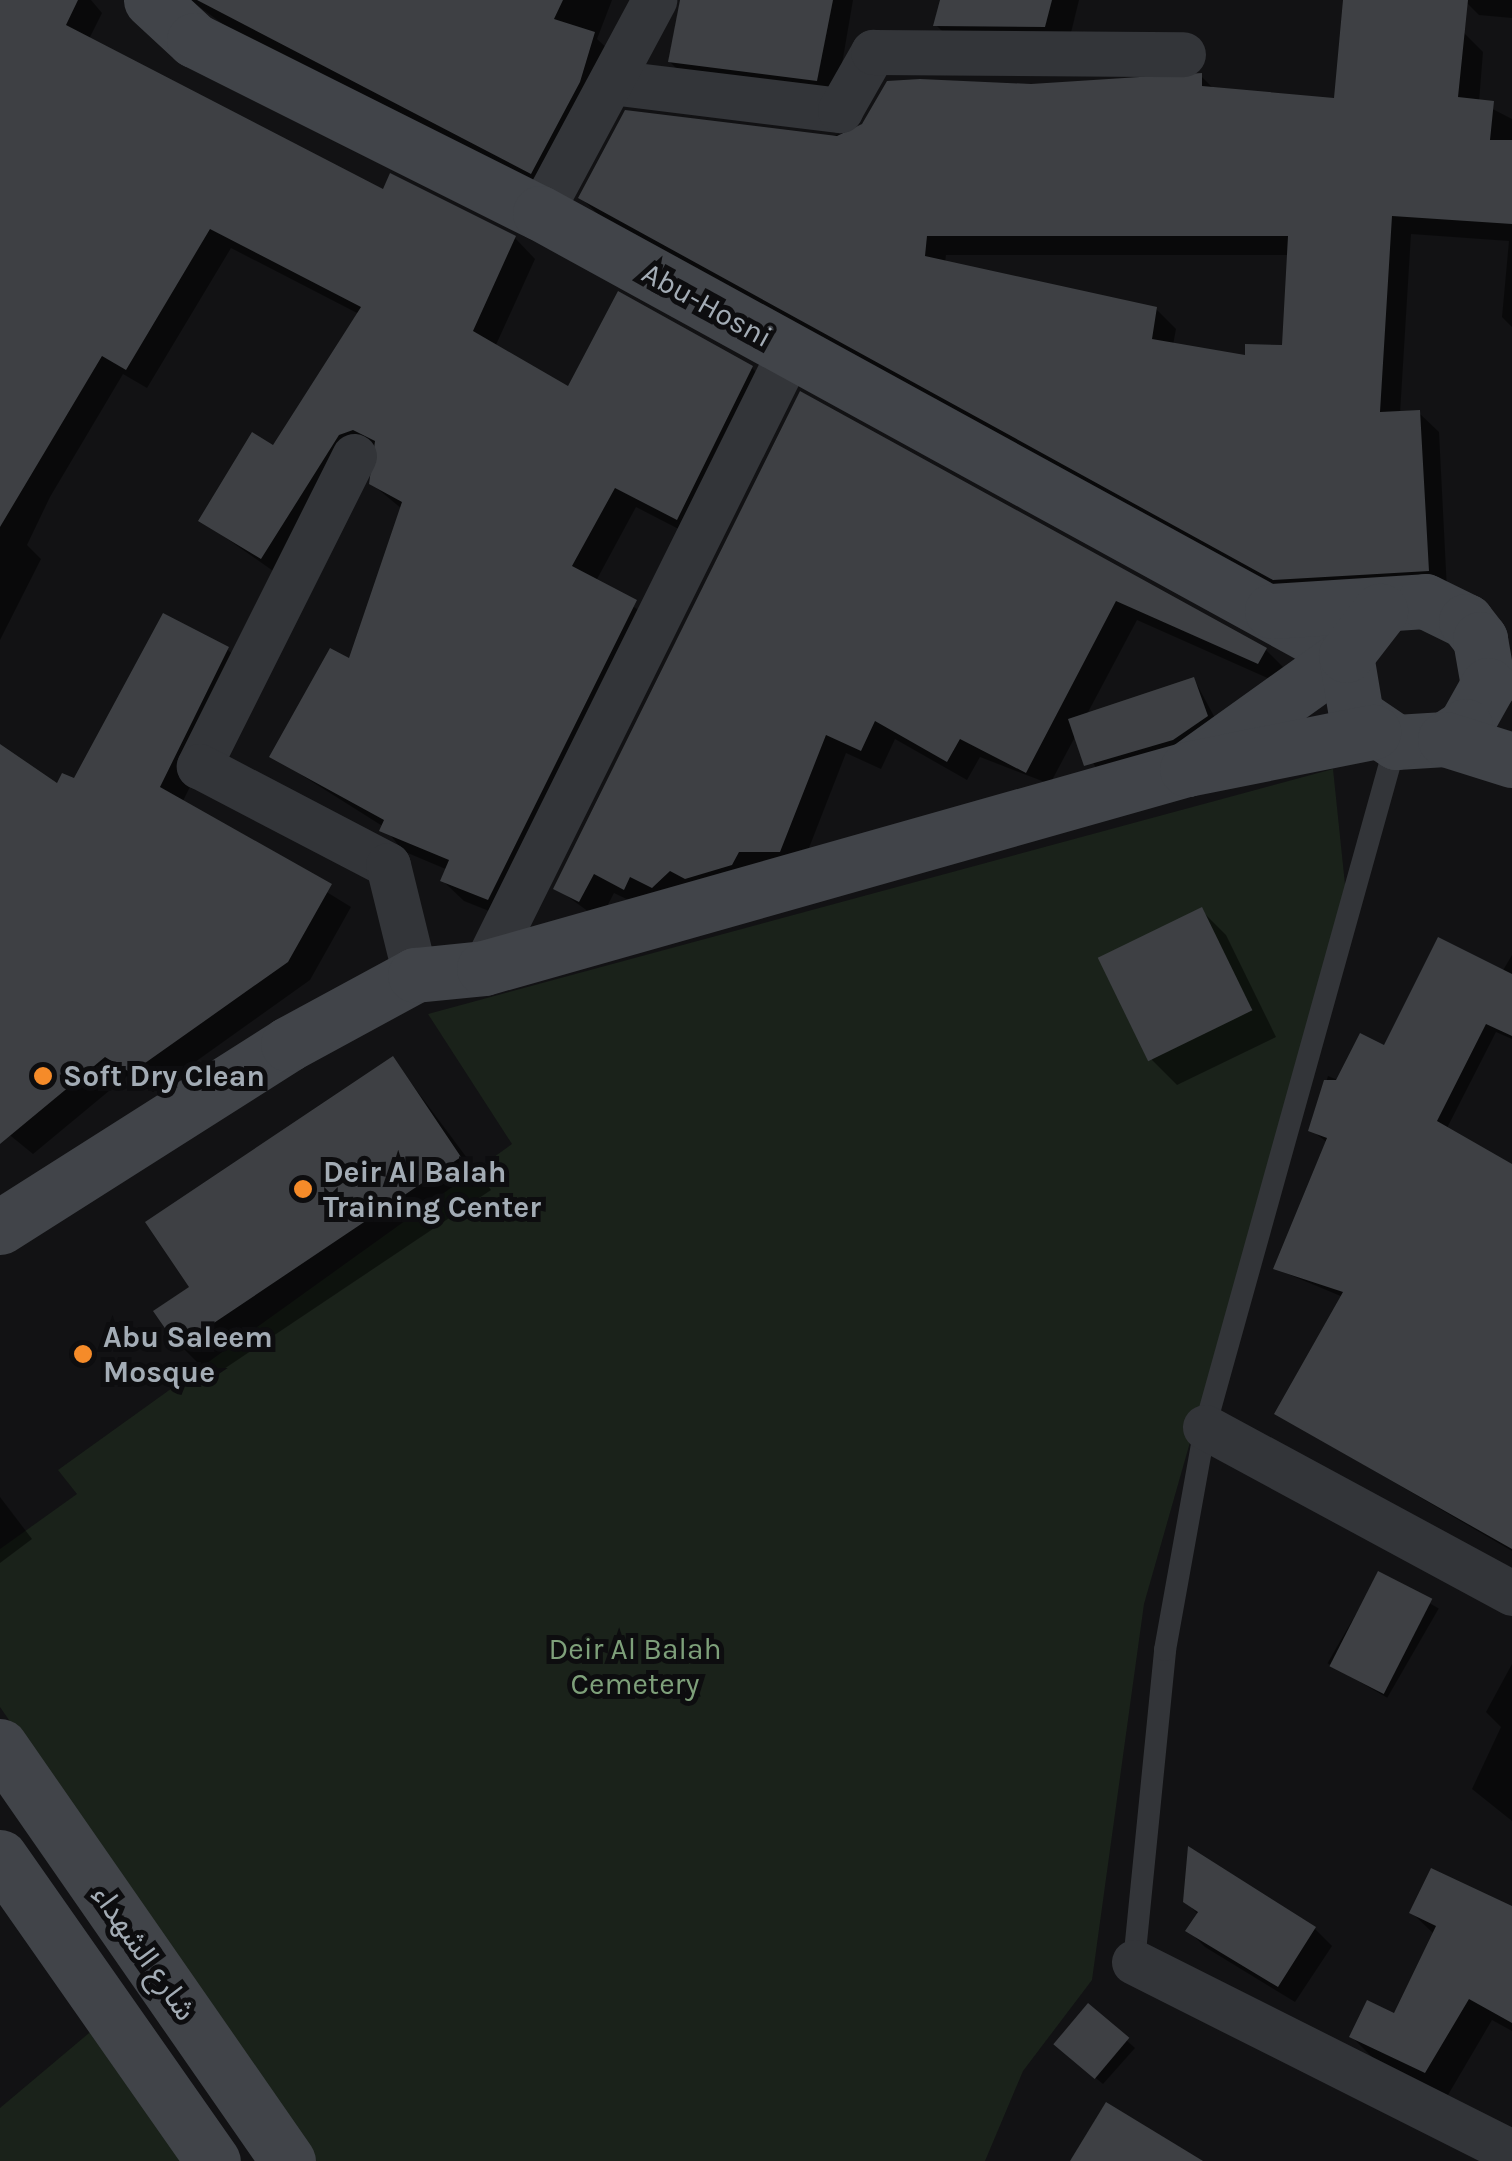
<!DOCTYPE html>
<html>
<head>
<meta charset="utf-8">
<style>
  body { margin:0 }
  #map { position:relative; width:1512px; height:2161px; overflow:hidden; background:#121214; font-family:Karla,"Noto Sans Arabic",sans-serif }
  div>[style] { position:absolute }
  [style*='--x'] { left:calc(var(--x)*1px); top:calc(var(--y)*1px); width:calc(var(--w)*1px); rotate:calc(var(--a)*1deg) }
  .green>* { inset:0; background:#1a221a }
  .shadow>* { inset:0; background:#0007; transform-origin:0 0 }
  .building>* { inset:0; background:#3e4044; transform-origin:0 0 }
  .lane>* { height:22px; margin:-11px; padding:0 11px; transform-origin:11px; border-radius:11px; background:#333539 }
  .street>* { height:45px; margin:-22.5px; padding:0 22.5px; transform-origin:22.5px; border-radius:22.5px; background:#333539 }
  .secondary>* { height:55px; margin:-27.5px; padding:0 27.5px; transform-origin:27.5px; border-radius:27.5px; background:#414449 }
  .dots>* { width:28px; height:28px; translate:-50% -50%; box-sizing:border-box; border:5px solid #0d0d0f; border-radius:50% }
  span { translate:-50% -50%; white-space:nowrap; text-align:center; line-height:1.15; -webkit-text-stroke:10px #0d0d0f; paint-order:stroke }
  .street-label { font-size:30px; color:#a3acb5 }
  .poi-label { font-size:30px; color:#a3acb5; font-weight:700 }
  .left { translate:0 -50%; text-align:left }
  .park-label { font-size:30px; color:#7ea07a }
</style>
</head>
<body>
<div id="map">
  <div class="green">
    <i style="clip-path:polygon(1333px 769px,1346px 894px,1144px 1604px,1092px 1980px,1023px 2071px,985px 2161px,314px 2161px,0 1707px,0 1549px,77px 1494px,58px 1470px,512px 1144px,428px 1014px)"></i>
    <i style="clip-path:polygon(95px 2028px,186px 2161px,0 2161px,0 2108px)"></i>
  </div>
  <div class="shadow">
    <i style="clip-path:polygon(0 0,91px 0,102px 13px,89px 39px,384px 193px,515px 238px,535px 259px,495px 347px,569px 390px,752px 368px,772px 388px,698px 539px,636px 507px,596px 581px,656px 622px,509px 919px,464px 901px,443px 881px,448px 870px,403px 851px,384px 827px,273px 757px,350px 661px,402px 509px,372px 484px,383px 453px,283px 578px,202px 521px,274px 448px,359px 314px,231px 248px,147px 388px,123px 374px,50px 497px,27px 545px,41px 559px,0 640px)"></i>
    <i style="clip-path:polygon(190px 0,612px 0,597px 39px,610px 51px,548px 188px,231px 30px)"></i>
    <i style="clip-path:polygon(682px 0,853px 0,836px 99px,689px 81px,670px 62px)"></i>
    <i style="clip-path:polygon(941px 0,1079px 0,1067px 49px,959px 48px,936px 25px)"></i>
    <i style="clip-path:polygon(1464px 0,1512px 0,1512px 18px,1479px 15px)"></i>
    <i style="clip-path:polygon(evenodd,1464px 33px,1483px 52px,1479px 102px,1512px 119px,1512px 327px,1502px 317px,1509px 241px,1411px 234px,1400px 414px,1419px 413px,1439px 432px,1447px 590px,1295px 598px,601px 217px,581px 198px,1031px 87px,1201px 76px,1215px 90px,1336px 101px,1464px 33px,946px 255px,1290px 255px,1285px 348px,1247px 358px,1173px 345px,1176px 329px,1156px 309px,945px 263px,946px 255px)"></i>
    <i style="clip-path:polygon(801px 394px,1266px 650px,1286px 670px,1279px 683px,1137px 620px,1086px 716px,1194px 679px,1223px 733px,1104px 781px,1076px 735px,1050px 784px,980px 757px,967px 780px,895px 739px,881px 769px,846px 753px,800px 871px,645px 908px,614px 893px,600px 920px,556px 888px)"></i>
    <i style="clip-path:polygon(227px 649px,248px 670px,182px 803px,351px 907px,310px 980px,153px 1092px,127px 1076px,33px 1154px,6px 1132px,0 1140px,0 747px,58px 786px,75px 782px)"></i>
    <i style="clip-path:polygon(1201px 910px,1226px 935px,1276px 1037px,1177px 1085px,1152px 1060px)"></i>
    <i style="clip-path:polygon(1512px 955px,1512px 1039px,1496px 1032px,1446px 1130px,1512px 1167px,1512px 1551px,1277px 1414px,1343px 1297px,1276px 1269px,1328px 1143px,1311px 1130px,1328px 1076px,1338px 1080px,1502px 972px)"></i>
    <i style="clip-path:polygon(393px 1059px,491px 1190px,212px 1377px,180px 1345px,192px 1288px)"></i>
    <i style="clip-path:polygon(0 1497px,32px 1539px,0 1563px)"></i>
    <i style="left:1379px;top:1574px;width:69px;height:103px;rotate:30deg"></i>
    <i style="clip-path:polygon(1512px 1664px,1512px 1821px,1472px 1789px,1501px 1727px,1486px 1712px)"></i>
    <i style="clip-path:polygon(1185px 1901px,1315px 1929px,1332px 1946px,1295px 2002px,1205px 1947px,1188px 1930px,1199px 1915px)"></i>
    <i style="clip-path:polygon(1512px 1909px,1512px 2031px,1492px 2020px,1448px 2095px,1375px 2060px,1352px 2037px,1395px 2016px,1435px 1935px,1412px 1913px)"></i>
    <i style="clip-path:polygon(1088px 2006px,1135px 2048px,1103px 2084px,1064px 2052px)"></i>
  </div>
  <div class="building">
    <i style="clip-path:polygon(0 0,78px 0,66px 25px,383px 189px,390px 173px,516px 236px,473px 331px,568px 386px,618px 291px,753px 366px,677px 520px,615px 488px,572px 566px,637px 600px,488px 900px,440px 881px,449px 860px,379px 831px,384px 820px,269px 757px,330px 648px,349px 658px,402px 502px,369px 484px,375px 441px,353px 430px,339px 435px,261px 559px,198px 521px,252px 432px,273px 445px,361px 307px,210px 229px,126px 370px,102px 356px,0 527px)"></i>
    <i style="clip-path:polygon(197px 0,563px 0,554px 19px,595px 32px,580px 82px,531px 174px)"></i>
    <i style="clip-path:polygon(680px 0,833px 0,817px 81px,668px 62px)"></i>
    <i style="clip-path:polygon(940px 0,1052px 0,1045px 27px,933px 26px)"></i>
    <i style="clip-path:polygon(evenodd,1343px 0,1468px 0,1458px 97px,1494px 101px,1490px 140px,1512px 140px,1512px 224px,1392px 216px,1380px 412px,1420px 410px,1429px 571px,1273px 580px,578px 198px,625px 110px,837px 136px,862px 124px,887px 81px,920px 79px,1031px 84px,1202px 73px,1202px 86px,1334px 98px,1343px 0,927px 236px,1288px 236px,1282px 345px,1245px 344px,1245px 355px,1152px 339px,1157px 307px,925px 256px,927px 236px)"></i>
    <i style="clip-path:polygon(800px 391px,1267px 648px,1258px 664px,1116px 601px,1026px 773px,960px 739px,947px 762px,875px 721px,861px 751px,826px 735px,780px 852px,739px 852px,732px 865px,685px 879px,670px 871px,652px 888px,630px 877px,624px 890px,594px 874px,579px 902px,553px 889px)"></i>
    <i style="clip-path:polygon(163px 613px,229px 647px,160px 787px,332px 884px,288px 962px,131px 1073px,105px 1057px,0 1144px,0 744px,57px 783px,62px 773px,74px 778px)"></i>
    <i style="clip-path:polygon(1194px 677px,1208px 716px,1173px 740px,1084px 766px,1068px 719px)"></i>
    <i style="left:1202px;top:907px;width:115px;height:116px;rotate:64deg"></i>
    <i style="clip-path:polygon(1438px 937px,1512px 974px,1512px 1036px,1486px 1024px,1437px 1121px,1512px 1164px,1512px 1549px,1274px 1414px,1343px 1292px,1273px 1269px,1327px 1138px,1308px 1131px,1324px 1080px,1336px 1080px,1360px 1033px,1384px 1045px)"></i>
    <i style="clip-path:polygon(393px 1056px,461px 1157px,178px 1347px,153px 1311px,189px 1287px,145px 1222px)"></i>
    <i style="left:1378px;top:1571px;width:61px;height:107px;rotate:27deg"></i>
    <i style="clip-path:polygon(1188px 1846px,1316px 1927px,1278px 1987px,1185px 1931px,1198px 1912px,1183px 1902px)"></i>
    <i style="clip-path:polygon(1431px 1868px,1512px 1906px,1512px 2023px,1469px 1999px,1425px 2073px,1349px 2037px,1367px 2000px,1394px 2013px,1436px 1926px,1409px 1913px)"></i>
    <i style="left:1088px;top:2003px;width:54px;height:54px;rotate:40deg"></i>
    <i style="clip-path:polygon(1106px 2102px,1203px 2161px,1070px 2161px)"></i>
  </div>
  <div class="lane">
    <i style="--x:1134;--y:1962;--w:314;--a:-84.3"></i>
    <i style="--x:1165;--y:1650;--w:227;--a:-79.8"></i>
    <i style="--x:1205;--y:1427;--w:711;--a:-74.42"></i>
  </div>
  <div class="street">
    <i style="--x:611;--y:82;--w:231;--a:7"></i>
    <i style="--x:840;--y:110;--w:67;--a:-60.4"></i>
    <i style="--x:873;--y:52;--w:310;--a:0.4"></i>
    <i style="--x:540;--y:213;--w:242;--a:-61.8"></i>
    <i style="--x:354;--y:456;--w:347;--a:116.6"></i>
    <i style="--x:199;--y:766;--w:213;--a:27.6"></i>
    <i style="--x:388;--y:865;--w:113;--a:76.2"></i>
    <i style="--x:484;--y:968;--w:689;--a:-63.62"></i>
    <i style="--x:1205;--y:1427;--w:349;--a:28.4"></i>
    <i style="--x:1134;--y:1962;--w:423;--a:26.7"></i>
  </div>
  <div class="secondary">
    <i style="--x:151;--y:0;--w:59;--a:42.9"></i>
    <i style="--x:194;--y:40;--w:387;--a:26.6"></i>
    <i style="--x:540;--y:213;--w:919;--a:28.74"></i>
    <i style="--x:1346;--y:655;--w:196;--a:144.4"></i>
    <i style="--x:1272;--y:611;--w:153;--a:-3.7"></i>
    <i style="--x:1425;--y:601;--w:46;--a:26"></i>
    <i style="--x:1466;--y:621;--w:23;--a:52"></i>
    <i style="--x:1480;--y:639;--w:47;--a:80.1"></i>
    <i style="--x:1488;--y:685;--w:47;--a:119.3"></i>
    <i style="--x:1465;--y:726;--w:24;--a:147"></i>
    <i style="--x:1445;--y:739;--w:49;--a:176.5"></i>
    <i style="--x:1396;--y:742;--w:48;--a:-146"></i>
    <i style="--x:1356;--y:715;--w:61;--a:-99.5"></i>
    <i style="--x:1346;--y:655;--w:56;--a:-52.3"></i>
    <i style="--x:1445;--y:739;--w:70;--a:17.4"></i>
    <i style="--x:0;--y:1227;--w:341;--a:-32.4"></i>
    <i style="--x:288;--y:1044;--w:145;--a:-28.5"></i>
    <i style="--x:415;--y:975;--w:69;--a:-5.8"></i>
    <i style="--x:484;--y:968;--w:731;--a:-15.81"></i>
    <i style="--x:1187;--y:769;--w:190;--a:-11.3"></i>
    <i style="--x:0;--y:1746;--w:505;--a:55.24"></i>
    <i style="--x:0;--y:1857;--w:371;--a:55"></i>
  </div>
  <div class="dots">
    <i style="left:43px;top:1076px;background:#f58b29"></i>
    <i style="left:303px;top:1189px;background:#f58b29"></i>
    <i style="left:83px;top:1354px;background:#f58b29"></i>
  </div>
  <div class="street-label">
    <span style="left:707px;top:305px;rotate:29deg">Abu-Hosni</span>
    <span style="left:144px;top:1953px;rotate:55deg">شارع الشهداء</span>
  </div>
  <div class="poi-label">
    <span class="left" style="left:63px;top:1076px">Soft Dry Clean</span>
    <span class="left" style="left:323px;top:1189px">Deir Al Balah<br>Training Center</span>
    <span class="left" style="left:103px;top:1354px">Abu Saleem<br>Mosque</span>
  </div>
  <div class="park-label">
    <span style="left:635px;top:1666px">Deir Al Balah<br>Cemetery</span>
  </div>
</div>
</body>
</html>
